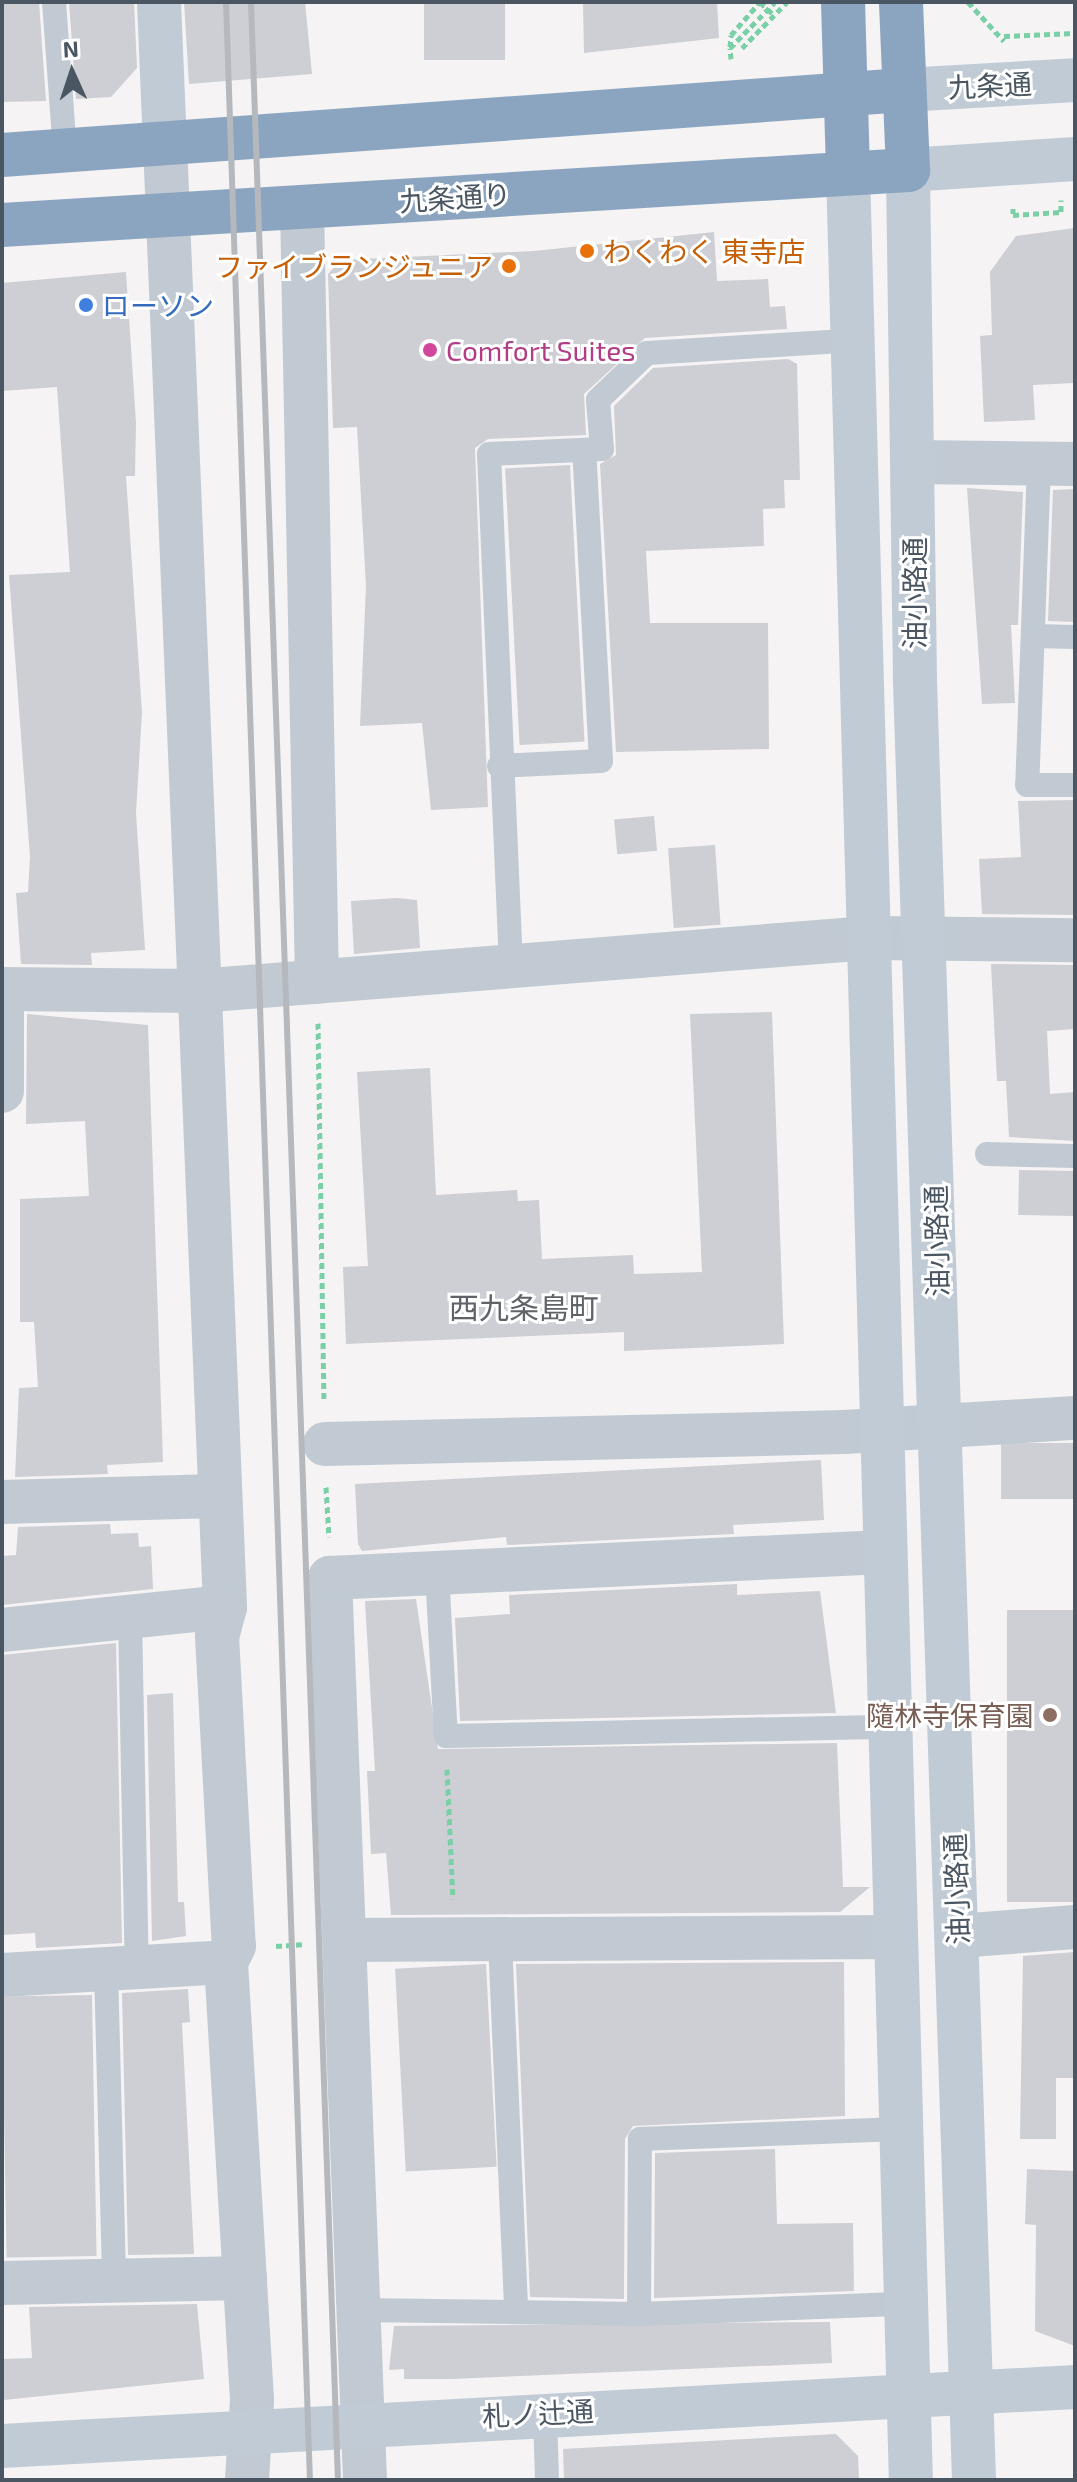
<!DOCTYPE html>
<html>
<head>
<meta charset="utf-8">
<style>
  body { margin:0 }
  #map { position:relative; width:1077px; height:2482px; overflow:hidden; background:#f5f3f3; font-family:"Exo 2","Noto Sans JP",sans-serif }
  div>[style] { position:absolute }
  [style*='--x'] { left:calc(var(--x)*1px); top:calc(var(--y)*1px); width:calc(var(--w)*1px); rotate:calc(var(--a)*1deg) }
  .building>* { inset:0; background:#cdcfd5; transform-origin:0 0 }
  .path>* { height:5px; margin-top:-2.5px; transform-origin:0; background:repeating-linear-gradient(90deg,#7ad0a6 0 6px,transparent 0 10px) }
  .lane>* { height:24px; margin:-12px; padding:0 12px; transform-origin:12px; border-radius:12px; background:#c1cad2 }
  .street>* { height:44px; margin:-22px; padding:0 22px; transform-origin:22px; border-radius:22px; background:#c1cad2 }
  .secondary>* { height:44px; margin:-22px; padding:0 22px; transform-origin:22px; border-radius:22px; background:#c1cbd6 }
  .highway>* { height:44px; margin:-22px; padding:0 22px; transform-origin:22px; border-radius:22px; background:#8ba5c1 }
  .rail>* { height:6px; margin:-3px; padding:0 3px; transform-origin:3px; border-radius:3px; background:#b5b8bd }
  .dots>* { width:22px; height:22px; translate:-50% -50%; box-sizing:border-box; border:4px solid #fff; border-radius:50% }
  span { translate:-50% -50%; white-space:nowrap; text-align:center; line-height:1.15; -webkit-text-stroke:6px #fff; paint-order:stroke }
  .street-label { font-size:28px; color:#4a5661 }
  .food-label { font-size:28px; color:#c56008 }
  .left { translate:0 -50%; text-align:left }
  .right { translate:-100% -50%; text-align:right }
  .shop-label { font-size:28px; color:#366cbe }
  .hotel-label { font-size:28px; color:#b23c85 }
  .education-label { font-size:28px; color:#785e54 }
  .neighbourhood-label { font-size:30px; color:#5f6368 }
  .frame { position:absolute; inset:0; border:4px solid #4a5661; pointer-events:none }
  .north { position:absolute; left:32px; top:32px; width:80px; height:80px; -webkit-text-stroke:6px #fff; paint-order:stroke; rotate:357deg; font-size:22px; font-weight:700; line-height:32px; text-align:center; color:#4a5661 }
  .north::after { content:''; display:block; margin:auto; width:28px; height:36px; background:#4a5661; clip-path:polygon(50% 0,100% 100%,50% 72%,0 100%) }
</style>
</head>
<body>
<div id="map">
  <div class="building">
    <i style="clip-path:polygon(8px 2px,39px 2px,46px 101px,2px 102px,2px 4px)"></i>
    <i style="clip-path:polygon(69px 2px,134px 2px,137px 68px,111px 97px,76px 99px)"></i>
    <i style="clip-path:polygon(184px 2px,305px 2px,312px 74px,189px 84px)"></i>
    <i style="left:424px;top:2px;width:81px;height:58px"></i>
    <i style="clip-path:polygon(583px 2px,717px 2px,719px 38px,584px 53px)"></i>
    <i style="clip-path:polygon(1075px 228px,1075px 383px,1033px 385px,1035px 420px,984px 422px,980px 336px,992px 335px,990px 272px,1016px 236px)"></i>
    <i style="clip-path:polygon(714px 232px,717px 281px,768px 279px,770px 307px,785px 306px,787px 329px,645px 338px,584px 394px,586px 435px,488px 439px,475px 448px,488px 807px,431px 810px,422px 723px,360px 726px,366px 586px,357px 427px,333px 428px,328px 274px,341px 260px,534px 251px)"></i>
    <i style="clip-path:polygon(126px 272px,136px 423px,135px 476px,126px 476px,142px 712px,136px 813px,145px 950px,91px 953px,92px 965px,21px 964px,16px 893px,28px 892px,30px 857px,9px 575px,70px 572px,57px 387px,2px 391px,2px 283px)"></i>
    <i style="clip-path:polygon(788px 359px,797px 364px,800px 480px,784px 480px,785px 508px,763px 509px,764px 546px,646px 551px,650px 623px,768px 623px,769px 749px,616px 752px,600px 464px,616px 455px,614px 406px,653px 368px)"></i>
    <i style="left:570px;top:465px;width:277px;height:65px;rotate:87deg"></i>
    <i style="clip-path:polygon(967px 488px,1023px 492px,1018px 625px,1011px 625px,1015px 703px,982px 704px)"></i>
    <i style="clip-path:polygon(1075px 489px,1075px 622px,1048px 621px,1053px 490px)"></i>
    <i style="clip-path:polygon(1075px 800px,1075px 915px,982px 914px,979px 859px,1021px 857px,1018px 801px)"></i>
    <i style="left:654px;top:816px;width:35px;height:40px;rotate:85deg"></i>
    <i style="left:715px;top:845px;width:80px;height:47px;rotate:86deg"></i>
    <i style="clip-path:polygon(397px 898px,417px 900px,420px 948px,354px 954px,351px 901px)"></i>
    <i style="clip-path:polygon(991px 964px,1075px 965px,1075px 1029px,1047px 1031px,1050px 1094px,1075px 1092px,1075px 1141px,1009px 1137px,1006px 1081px,997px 1081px)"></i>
    <i style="clip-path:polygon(772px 1012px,784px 1344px,624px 1351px,624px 1332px,346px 1344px,343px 1267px,368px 1266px,357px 1072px,430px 1068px,436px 1195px,517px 1190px,518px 1201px,539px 1200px,542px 1259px,633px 1255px,634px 1274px,702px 1272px,690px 1014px)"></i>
    <i style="clip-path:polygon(27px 1014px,148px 1025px,163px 1462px,107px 1465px,108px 1474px,15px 1477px,19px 1388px,38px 1387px,34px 1322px,20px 1322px,20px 1199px,89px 1196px,85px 1121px,26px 1124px)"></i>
    <i style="left:1019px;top:1170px;width:56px;height:45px;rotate:1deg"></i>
    <i style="left:1075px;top:1443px;width:56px;height:74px;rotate:90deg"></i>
    <i style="clip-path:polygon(821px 1460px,824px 1520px,733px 1525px,734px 1534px,507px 1545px,506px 1537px,362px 1551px,358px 1544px,355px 1484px)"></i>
    <i style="clip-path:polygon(110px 1524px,111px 1534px,138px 1533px,139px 1547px,151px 1546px,153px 1589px,2px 1605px,2px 1556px,16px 1555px,18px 1527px)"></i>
    <i style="clip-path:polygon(737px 1584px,737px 1595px,820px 1591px,836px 1713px,460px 1721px,455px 1618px,510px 1614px,509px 1595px)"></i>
    <i style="clip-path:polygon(416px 1599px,438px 1749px,837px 1743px,843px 1887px,870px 1887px,840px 1912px,391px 1915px,386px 1853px,371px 1854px,367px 1771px,375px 1771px,365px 1601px)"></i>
    <i style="left:1075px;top:1610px;width:292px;height:68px;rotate:90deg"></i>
    <i style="clip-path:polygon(116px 1643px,122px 1943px,36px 1948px,35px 1933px,2px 1935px,2px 1655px)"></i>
    <i style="clip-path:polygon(173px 1693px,178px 1902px,184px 1902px,186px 1936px,152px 1941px,147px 1695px)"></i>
    <i style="clip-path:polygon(1075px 1952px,1075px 2078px,1056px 2078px,1056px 2139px,1020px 2139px,1023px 1956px)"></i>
    <i style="clip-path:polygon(844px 1962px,845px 2116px,633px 2126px,625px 2139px,624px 2299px,530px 2297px,516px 1964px)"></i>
    <i style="left:486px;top:1964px;width:203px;height:91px;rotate:87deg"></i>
    <i style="clip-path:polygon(188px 1989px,190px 2022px,182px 2023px,194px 2254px,128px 2255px,122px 1993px)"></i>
    <i style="left:92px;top:1995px;width:261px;height:90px;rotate:89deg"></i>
    <i style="clip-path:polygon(775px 2149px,777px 2224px,853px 2223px,854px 2291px,654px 2298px,655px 2153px)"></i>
    <i style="clip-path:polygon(1027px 2169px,1075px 2171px,1075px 2346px,1035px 2331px,1036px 2225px,1025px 2224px)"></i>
    <i style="clip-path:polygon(197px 2304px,204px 2379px,4px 2400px,2px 2359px,32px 2358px,29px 2307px)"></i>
    <i style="clip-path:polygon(830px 2322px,832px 2363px,451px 2379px,404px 2379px,404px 2369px,389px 2370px,394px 2326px)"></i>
    <i style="clip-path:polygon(836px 2434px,858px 2456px,859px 2480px,564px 2480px,563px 2449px)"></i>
  </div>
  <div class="path">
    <i style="--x:968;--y:2;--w:53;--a:47.3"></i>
    <i style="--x:1004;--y:36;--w:71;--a:-2.4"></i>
    <i style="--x:730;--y:47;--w:12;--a:-85"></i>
    <i style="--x:731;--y:35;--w:44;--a:-48.7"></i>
    <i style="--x:760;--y:2;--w:19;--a:43"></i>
    <i style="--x:742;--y:48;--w:64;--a:-45.6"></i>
    <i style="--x:731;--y:59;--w:11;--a:-95"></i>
    <i style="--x:730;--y:48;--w:64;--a:-45.6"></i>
    <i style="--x:1013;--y:208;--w:7;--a:90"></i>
    <i style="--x:1013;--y:215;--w:48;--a:-3.6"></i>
    <i style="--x:1061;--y:212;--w:12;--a:-90"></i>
    <i style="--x:318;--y:1023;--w:378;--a:89.1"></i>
    <i style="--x:326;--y:1487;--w:50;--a:86.6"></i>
    <i style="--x:447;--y:1769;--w:130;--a:87.4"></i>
    <i style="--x:276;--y:1946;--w:26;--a:-4"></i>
  </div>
  <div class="lane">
    <i style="--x:54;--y:2;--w:149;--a:85.8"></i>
    <i style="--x:1039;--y:464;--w:321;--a:92.1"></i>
    <i style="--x:1027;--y:785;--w:48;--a:0"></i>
    <i style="--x:1034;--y:636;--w:41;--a:1.4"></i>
    <i style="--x:499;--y:766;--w:102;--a:-2.8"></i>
    <i style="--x:601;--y:761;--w:311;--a:-93.1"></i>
    <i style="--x:511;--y:966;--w:512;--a:-92.46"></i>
    <i style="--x:489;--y:454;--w:113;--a:-2.5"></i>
    <i style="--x:602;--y:449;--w:49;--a:-94.7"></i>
    <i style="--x:598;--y:400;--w:68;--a:-43.8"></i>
    <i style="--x:647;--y:353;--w:211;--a:-3.5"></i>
    <i style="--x:987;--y:1154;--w:88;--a:1.3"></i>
    <i style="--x:437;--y:1572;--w:164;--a:86.9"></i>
    <i style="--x:446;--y:1736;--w:444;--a:-1.2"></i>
    <i style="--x:130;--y:1616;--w:351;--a:88.9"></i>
    <i style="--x:500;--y:1940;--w:372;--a:87.5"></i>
    <i style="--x:106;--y:1969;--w:312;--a:88.5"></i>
    <i style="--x:359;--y:2310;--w:280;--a:0.8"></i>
    <i style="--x:639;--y:2314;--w:265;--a:-2.2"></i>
    <i style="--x:639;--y:2314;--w:175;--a:-89.7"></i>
    <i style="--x:640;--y:2139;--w:260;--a:-2.2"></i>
    <i style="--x:545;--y:2413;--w:67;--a:88.3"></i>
  </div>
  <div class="street">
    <i style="--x:165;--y:144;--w:1464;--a:87.65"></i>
    <i style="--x:225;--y:1607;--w:30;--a:105"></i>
    <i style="--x:217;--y:1636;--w:310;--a:86.9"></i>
    <i style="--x:234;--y:1946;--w:18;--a:117"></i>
    <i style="--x:226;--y:1962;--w:439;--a:86.6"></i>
    <i style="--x:252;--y:2400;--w:80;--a:93.6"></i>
    <i style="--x:302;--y:207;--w:775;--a:88.89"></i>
    <i style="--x:913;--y:462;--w:162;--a:0.7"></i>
    <i style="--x:2;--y:989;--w:196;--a:0.6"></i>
    <i style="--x:198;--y:991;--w:673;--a:-4.52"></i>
    <i style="--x:869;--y:938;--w:206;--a:0.6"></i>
    <i style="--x:2;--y:1000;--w:91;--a:90"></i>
    <i style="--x:325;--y:1444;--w:519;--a:-1.32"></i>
    <i style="--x:844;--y:1432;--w:231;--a:-3.5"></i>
    <i style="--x:2;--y:1502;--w:216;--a:-1.6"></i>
    <i style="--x:2;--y:1630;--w:224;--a:-5.9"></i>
    <i style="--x:958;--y:1936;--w:117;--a:-4.4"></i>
    <i style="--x:347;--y:1940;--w:549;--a:-0.31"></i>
    <i style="--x:2;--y:1975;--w:224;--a:-3.3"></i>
    <i style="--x:2;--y:2283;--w:243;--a:-1.2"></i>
    <i style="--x:365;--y:2480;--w:903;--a:-92.22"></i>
    <i style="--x:330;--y:1578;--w:555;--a:-2.69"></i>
  </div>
  <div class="secondary">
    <i style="--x:159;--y:2;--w:142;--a:87.6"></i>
    <i style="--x:904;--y:90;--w:171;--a:-3.3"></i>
    <i style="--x:848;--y:171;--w:2310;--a:88.44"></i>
    <i style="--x:2;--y:2446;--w:1075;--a:-3.15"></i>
    <i style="--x:974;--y:2480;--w:1802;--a:-91.88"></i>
    <i style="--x:915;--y:679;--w:509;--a:-90.79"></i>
    <i style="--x:908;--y:170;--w:167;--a:-3.8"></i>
  </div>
  <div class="highway">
    <i style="--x:843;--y:2;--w:169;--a:88.3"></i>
    <i style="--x:2;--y:155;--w:904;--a:-4.12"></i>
    <i style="--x:2;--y:225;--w:908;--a:-3.47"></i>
    <i style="--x:908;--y:170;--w:168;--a:-92.4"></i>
  </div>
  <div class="rail">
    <i style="--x:226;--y:2;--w:2479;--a:88.06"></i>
    <i style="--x:251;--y:2;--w:2480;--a:87.99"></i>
  </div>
  <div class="dots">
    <i style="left:587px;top:251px;background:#e8710a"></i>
    <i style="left:509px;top:266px;background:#e8710a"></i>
    <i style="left:86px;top:305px;background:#3f7fe0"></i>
    <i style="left:430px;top:350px;background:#d1479c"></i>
    <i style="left:1050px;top:1715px;background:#8d6e63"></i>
  </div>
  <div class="street-label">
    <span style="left:990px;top:85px;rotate:-3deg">九条通</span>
    <span style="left:455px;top:197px;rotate:-4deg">九条通り</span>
    <span style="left:914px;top:593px;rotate:-90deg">油小路通</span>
    <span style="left:936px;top:1241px;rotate:-91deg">油小路通</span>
    <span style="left:956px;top:1889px;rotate:-92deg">油小路通</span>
    <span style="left:538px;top:2413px;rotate:-3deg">札ノ辻通</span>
  </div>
  <div class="food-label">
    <span class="left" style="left:603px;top:251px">わくわく 東寺店</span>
    <span class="right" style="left:493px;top:266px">ファイブランジュニア</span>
  </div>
  <div class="shop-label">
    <span class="left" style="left:102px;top:305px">ローソン</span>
  </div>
  <div class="hotel-label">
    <span class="left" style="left:446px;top:350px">Comfort Suites</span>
  </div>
  <div class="education-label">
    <span class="right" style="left:1034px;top:1715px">隨林寺保育園</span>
  </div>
  <div class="neighbourhood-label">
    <span style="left:524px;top:1307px">西九条島町</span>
  </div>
  <div class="frame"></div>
  <div class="north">N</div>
</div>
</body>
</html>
